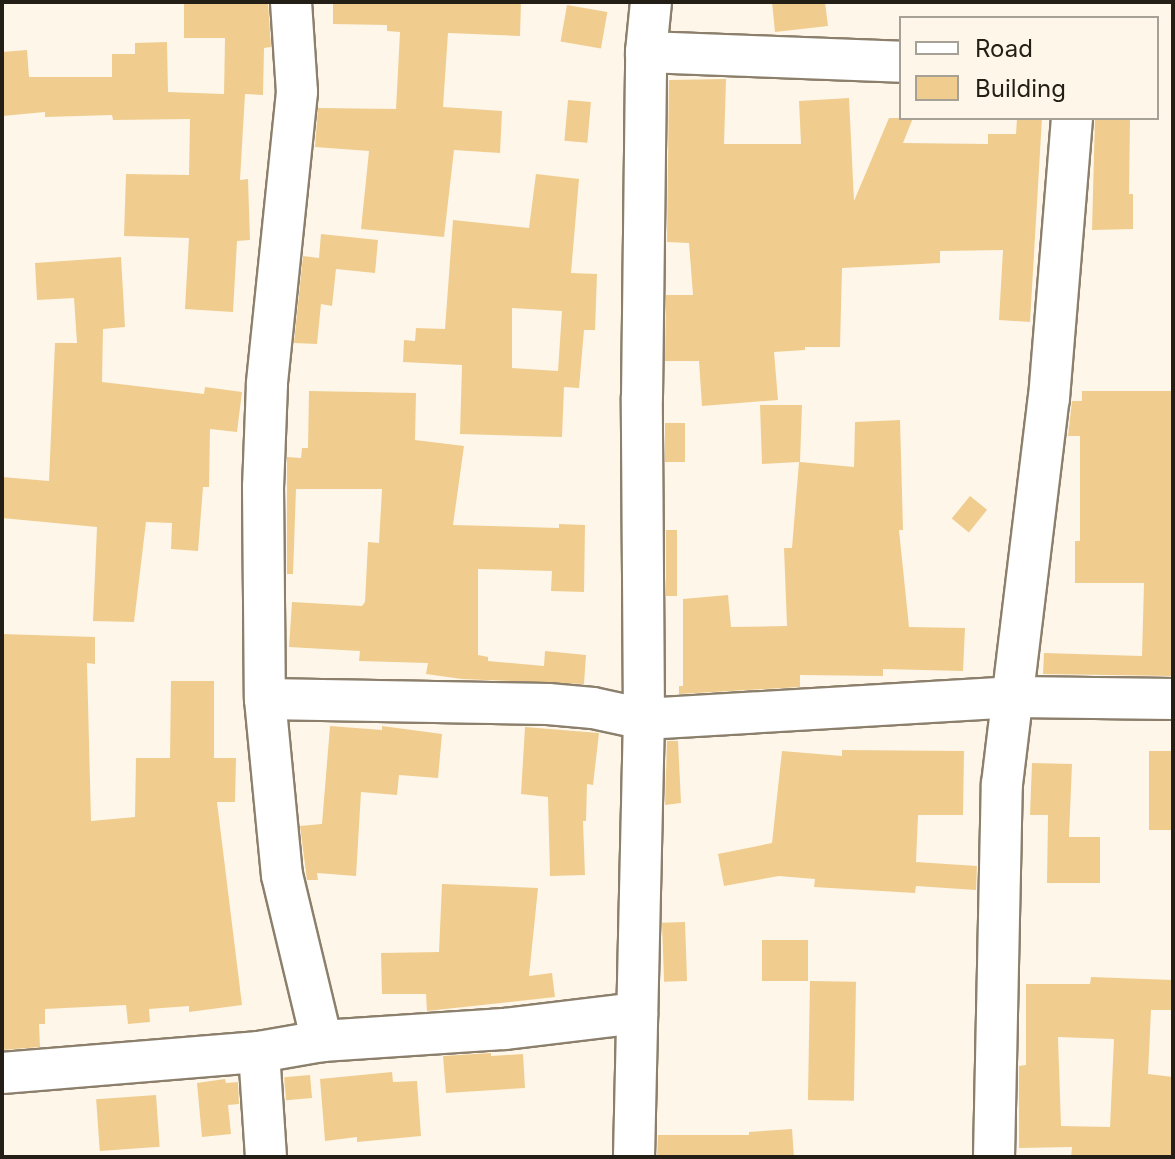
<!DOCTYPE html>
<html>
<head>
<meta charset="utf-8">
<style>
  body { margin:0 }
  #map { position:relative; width:1175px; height:1159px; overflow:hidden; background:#fef6e9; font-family:Inter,sans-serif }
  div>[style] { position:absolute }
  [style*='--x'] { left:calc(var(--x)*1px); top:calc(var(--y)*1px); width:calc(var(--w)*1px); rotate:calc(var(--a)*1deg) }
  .building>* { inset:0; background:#f0cd8f; transform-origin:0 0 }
  .roads { filter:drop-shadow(2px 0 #8c806d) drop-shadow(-2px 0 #8c806d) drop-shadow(0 2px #8c806d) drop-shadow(0 -2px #8c806d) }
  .minor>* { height:40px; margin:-20px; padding:0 20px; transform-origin:20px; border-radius:20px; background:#fff }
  span { translate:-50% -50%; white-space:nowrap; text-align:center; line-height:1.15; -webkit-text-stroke:7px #fef6e9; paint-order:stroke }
  .frame { position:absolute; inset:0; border:4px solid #231f17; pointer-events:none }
  .legend { position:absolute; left:899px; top:16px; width:260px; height:104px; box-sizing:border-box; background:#fef6e9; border:2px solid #a6a095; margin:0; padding:10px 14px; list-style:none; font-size:24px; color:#231f17 }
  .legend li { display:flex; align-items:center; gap:16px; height:40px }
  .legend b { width:40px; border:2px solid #a6a095 }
</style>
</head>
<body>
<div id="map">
  <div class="building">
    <i style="clip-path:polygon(184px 2px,268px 2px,271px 47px,264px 48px,263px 95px,245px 94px,240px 180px,248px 179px,250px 240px,237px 241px,233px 312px,185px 309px,189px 238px,124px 236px,126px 174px,189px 175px,190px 119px,113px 120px,112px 115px,45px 117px,45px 112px,2px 116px,2px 52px,27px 50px,29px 77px,112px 77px,112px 54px,135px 54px,135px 43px,167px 42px,168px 92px,224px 94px,225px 38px,184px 38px)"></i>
    <i style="clip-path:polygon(333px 2px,521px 2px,520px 36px,448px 33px,443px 107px,502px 111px,500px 153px,454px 150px,444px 237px,361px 229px,369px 151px,315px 147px,318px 108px,396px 109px,400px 32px,387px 31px,387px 25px,333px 24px)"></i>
    <i style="clip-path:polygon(772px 2px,825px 2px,828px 26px,775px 32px)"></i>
    <i style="left:567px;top:5px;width:41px;height:37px;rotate:10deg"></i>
    <i style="clip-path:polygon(726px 79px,724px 144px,801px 144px,799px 101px,849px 98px,854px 201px,889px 118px,913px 118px,903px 143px,988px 144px,988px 134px,1016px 134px,1017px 118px,1042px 118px,1030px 322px,999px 320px,1003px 250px,940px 251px,940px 263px,842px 268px,840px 347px,805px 347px,805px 350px,774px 352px,778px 400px,702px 406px,699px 361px,665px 361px,666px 295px,693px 295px,689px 243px,667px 242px,669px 80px)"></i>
    <i style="left:568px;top:100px;width:23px;height:41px;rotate:5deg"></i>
    <i style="clip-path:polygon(1095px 118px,1130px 118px,1129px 194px,1133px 194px,1133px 229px,1092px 230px)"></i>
    <i style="clip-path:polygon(evenodd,536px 174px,579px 179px,571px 273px,597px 274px,595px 330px,584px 330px,579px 388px,564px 387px,562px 437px,460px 434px,462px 365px,403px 362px,404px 340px,415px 341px,416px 328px,445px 329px,453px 220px,529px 228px,536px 174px,512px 308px,562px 311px,558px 371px,512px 368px,512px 308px)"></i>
    <i style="clip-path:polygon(321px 234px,378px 240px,375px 273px,336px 269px,332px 306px,321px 304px,317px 344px,294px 343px,303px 256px,319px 258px)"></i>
    <i style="clip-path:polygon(121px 257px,125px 327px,103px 329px,102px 382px,204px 394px,205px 387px,242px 392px,237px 432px,210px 429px,209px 487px,203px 487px,198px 551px,171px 549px,172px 523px,146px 522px,134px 622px,93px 621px,97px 527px,2px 518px,2px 477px,49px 481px,55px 343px,77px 343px,74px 298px,37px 300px,35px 263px)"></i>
    <i style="clip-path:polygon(309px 391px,416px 393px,415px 440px,464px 446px,453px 525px,559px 528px,559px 524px,585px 525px,584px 592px,551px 591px,552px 571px,478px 569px,478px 655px,488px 657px,488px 661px,544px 666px,545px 651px,586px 655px,584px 684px,462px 679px,426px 674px,428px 663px,359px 661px,360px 651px,289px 647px,292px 602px,362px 606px,365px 602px,368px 542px,379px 543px,382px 489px,296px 489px,293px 574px,287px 574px,287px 457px,301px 458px,302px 448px,308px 448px)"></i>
    <i style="clip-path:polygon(1082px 391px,1173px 391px,1173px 676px,1043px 674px,1044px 653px,1142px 656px,1144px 583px,1075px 583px,1075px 541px,1080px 541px,1080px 436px,1068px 436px,1072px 401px,1082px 401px)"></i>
    <i style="clip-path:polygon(760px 405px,802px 405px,800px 462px,854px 467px,855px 422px,900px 420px,903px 530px,899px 530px,909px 627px,965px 628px,963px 671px,883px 669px,883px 676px,800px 675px,800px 687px,679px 694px,679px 686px,683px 686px,683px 599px,728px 595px,731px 627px,787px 626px,784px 548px,792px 548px,799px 462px,762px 464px)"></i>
    <i style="left:665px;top:423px;width:20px;height:39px"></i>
    <i style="left:970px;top:496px;width:22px;height:29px;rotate:39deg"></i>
    <i style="left:666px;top:530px;width:11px;height:66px"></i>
    <i style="clip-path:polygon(2px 634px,95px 637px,95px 664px,87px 663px,91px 821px,135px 817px,136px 758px,170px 758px,171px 681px,214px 681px,214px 758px,236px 758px,235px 802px,217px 802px,242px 1005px,189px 1012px,189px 1006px,149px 1009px,150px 1022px,128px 1024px,126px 1005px,45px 1009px,45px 1024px,39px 1024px,40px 1047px,2px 1050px)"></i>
    <i style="clip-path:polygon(330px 726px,382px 730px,382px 726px,442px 734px,438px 778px,399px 775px,397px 795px,361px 792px,356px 876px,317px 873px,318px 880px,307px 880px,300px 826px,322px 824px)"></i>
    <i style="clip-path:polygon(525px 727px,599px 733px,593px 785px,587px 784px,586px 821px,583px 821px,585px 875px,550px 876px,548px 797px,521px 794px)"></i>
    <i style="clip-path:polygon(667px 741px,678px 741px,681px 803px,665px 805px)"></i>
    <i style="clip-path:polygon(842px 750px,964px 751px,963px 815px,918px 815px,916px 862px,977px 866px,976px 890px,916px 886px,915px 893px,814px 887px,815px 879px,779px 876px,724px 886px,718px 854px,772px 843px,782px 751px,842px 756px)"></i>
    <i style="left:1173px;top:751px;width:79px;height:24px;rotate:90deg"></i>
    <i style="clip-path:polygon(1032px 763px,1072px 764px,1069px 837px,1100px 837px,1100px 883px,1047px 883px,1048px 815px,1030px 815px)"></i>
    <i style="clip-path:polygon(442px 884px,538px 888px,529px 976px,552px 973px,555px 997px,427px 1011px,426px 994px,382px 994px,381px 953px,439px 952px)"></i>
    <i style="left:685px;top:922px;width:59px;height:23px;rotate:88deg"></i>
    <i style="left:762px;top:940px;width:46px;height:41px"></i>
    <i style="clip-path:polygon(evenodd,1091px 977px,1173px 980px,1173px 1010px,1151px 1010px,1148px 1074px,1173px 1077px,1173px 1157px,1071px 1157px,1072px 1147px,1019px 1148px,1019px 1066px,1026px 1065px,1026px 984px,1090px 984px,1091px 977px,1058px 1037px,1114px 1039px,1110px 1127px,1061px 1126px,1058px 1037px)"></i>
    <i style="left:810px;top:981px;width:46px;height:119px;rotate:1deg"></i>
    <i style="clip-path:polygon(491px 1053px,491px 1056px,523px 1054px,525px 1088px,446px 1093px,443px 1056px)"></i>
    <i style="clip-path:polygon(392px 1072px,393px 1082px,417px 1081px,421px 1136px,357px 1142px,357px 1137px,325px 1141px,320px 1079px)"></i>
    <i style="left:310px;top:1075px;width:23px;height:26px;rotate:85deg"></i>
    <i style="clip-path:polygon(225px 1079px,226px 1083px,238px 1082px,239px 1104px,228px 1105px,231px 1134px,202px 1137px,197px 1083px)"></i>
    <i style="left:156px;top:1095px;width:52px;height:60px;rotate:86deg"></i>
    <i style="clip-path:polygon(792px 1129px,794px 1157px,657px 1157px,658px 1135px,749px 1135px,749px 1132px)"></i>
  </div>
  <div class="roads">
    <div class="minor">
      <i style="--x:291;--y:2;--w:90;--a:86.2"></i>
      <i style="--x:297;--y:92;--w:294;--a:95.9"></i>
      <i style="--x:267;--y:384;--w:102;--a:92.2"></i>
      <i style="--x:263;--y:486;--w:213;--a:89.5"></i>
      <i style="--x:265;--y:699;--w:177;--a:84.5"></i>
      <i style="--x:282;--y:875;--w:171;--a:76.5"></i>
      <i style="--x:646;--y:52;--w:255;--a:2.2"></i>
      <i style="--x:265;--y:699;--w:283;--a:1"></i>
      <i style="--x:548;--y:704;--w:45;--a:5.1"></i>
      <i style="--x:593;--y:708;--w:52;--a:12.2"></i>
      <i style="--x:644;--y:719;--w:372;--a:-3.4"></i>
      <i style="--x:1015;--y:697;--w:158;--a:0.7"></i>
      <i style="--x:259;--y:1052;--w:105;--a:86.2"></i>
      <i style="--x:2;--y:1073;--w:258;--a:-4.7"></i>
      <i style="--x:259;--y:1052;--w:64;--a:-9.9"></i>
      <i style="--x:322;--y:1041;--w:183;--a:-3.8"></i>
      <i style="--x:505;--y:1029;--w:133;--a:-6.9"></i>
      <i style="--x:634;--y:1157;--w:438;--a:-88.7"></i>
      <i style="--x:644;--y:719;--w:322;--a:-90.4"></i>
      <i style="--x:642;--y:397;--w:345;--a:-89.3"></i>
      <i style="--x:646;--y:52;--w:50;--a:-84.3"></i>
      <i style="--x:994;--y:1157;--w:373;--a:-88.8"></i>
      <i style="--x:1002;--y:784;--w:389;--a:-83.1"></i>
      <i style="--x:1049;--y:398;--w:281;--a:-85.3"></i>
    </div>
  </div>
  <div class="frame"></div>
  <ul class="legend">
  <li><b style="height:10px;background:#fff"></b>Road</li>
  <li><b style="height:22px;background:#f0cd8f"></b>Building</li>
  </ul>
</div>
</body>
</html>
